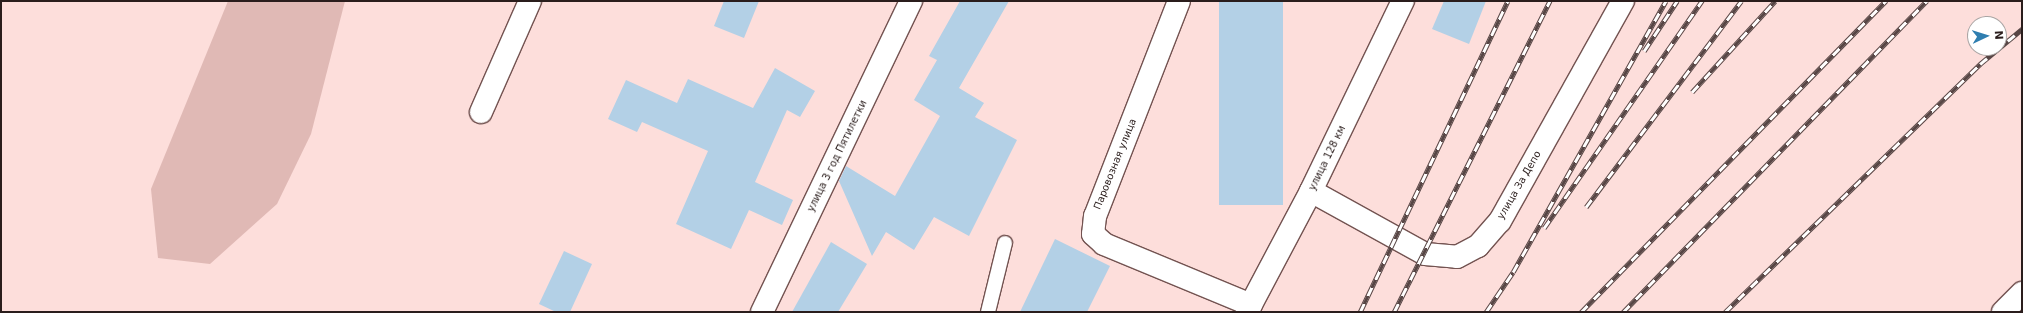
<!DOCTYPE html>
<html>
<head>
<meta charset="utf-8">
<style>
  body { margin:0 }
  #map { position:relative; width:2023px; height:313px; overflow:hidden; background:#fddedb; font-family:"DejaVu Sans",sans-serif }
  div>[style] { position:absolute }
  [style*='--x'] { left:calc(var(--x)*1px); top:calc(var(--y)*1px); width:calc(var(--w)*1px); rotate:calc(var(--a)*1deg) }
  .green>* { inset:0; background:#e0b9b5 }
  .building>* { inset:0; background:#b3d0e6; transform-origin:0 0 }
  .roads { filter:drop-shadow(1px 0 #735351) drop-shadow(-1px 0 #735351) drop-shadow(0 1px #735351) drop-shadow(0 -1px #735351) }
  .service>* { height:14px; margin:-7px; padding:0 7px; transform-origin:7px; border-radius:7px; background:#fff }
  .minor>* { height:22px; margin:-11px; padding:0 11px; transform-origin:11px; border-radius:11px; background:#fff }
  .tertiary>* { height:22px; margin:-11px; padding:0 11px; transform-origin:11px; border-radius:11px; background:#fff }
  .rail>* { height:4.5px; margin-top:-2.25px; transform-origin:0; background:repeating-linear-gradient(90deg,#fff 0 9px,#574645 0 18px); box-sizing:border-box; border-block:1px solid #574645 }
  span { translate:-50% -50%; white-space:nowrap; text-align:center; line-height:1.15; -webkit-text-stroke:3.5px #fff; paint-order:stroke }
  .street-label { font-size:10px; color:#2a1d1c }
  .frame { position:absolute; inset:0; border:2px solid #2a1d1c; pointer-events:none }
  .north { position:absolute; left:1967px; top:16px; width:40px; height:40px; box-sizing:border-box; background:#fff; border:1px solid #aaa5a4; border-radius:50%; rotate:86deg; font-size:11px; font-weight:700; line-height:16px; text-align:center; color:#2a1d1c }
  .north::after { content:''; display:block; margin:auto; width:14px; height:18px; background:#2f7eb0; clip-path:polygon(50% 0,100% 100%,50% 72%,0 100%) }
</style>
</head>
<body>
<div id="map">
  <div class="green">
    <i style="clip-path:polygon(228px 1px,345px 1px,311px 134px,277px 204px,210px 264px,158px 258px,151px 189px)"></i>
  </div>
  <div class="building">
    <i style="clip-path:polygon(724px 1px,759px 1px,744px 38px,714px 26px)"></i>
    <i style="clip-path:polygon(960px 1px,1009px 1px,959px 88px,984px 103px,975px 117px,1017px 140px,969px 236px,934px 217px,914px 250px,886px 232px,872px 256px,839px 181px,846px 166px,895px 196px,940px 116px,914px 100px,937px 60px,929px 56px)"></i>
    <i style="left:1219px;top:1px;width:64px;height:204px"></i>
    <i style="clip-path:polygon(1444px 1px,1486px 1px,1469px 44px,1432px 29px)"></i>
    <i style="clip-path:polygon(775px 68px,815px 91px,800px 117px,787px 110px,755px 182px,793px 200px,782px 225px,749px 210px,731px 249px,676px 224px,708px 151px,642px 122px,637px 132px,608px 119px,626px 80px,677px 103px,688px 79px,753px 108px)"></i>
    <i style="clip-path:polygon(1055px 239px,1110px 266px,1087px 312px,1020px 312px)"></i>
    <i style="clip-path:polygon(831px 242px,867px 264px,838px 312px,792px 312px)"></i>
    <i style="clip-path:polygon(564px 251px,592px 264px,570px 312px,556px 312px,539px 304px)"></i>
  </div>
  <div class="roads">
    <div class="service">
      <i style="--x:988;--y:312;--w:71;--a:-76.2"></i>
    </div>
    <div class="minor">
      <i style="--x:1179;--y:1;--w:231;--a:111.3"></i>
      <i style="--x:1095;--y:216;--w:18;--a:96"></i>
      <i style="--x:1093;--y:234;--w:15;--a:42"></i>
      <i style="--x:1104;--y:244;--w:159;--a:22.5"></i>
      <i style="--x:481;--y:112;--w:121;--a:-66.2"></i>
      <i style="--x:1311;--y:191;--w:130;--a:28.9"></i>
      <i style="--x:1425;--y:254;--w:32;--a:5"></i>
      <i style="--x:1457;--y:257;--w:24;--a:-28"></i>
      <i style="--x:1478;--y:246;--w:33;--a:-49"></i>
      <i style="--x:1500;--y:221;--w:252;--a:-60.8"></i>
      <i style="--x:762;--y:312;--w:345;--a:-64.4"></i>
      <i style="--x:2003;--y:312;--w:27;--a:-45"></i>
    </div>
    <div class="tertiary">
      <i style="--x:1247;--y:312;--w:137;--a:-62.1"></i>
      <i style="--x:1311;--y:191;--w:211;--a:-64.2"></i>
    </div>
  </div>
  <div class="rail">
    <i style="--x:1644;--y:51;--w:60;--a:-56.6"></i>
    <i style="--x:1692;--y:92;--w:123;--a:-47.6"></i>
    <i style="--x:1586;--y:207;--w:258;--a:-53"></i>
    <i style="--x:1544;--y:228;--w:277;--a:-55.2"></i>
    <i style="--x:1360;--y:312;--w:344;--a:-64.6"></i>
    <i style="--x:1394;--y:312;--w:348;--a:-63.4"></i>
    <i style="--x:1486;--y:312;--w:48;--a:-56"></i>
    <i style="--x:1513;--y:272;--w:311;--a:-60.6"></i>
    <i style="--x:1581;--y:312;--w:436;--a:-45.6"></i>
    <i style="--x:1623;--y:312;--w:435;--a:-45.7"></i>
    <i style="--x:1725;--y:312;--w:356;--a:-44.2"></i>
    <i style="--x:1980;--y:64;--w:55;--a:-39.8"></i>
  </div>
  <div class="street-label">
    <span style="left:837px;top:156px;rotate:-64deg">улица 3 год Пятилетки</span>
    <span style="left:1327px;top:158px;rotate:-64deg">улица 128 км</span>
    <span style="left:1115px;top:164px;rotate:-68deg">Паровозная улица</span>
    <span style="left:1519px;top:185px;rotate:-60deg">улица За Депо</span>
  </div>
  <div class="frame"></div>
  <div class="north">N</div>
</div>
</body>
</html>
